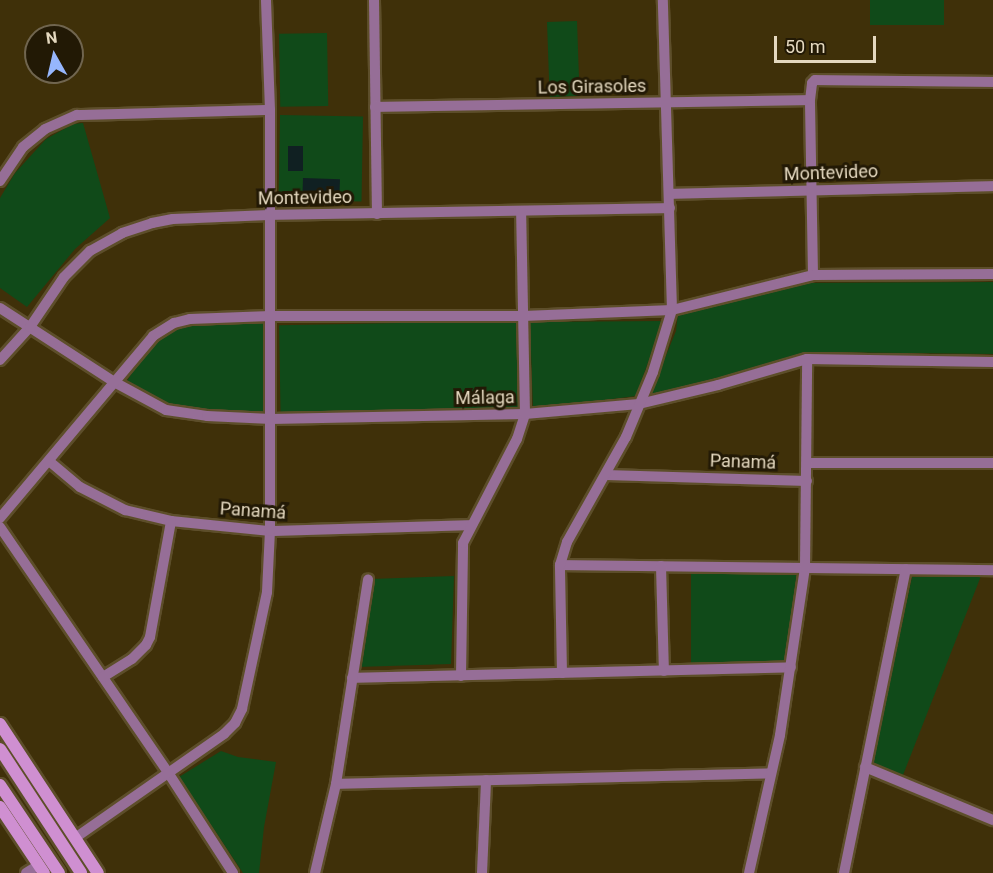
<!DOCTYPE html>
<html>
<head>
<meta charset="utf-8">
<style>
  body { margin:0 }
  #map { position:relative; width:993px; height:873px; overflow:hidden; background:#3f3009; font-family:Roboto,sans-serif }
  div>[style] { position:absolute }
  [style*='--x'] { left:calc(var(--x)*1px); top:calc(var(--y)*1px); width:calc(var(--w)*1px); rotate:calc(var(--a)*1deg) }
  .green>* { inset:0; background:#104a19; transform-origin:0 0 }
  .water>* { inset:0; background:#102022; transform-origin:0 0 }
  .roads { filter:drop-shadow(2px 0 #5d4e2a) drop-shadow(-2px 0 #5d4e2a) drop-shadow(0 2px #5d4e2a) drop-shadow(0 -2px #5d4e2a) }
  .street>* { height:10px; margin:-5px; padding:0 5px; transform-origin:5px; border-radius:5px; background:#966e97 }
  .secondary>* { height:12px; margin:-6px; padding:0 6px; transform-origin:6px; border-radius:6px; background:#cf8fd1 }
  span { translate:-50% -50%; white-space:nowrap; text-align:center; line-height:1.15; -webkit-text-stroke:6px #221905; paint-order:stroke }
  .street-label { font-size:18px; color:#e4d8bf }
  .north { position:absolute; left:24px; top:24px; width:60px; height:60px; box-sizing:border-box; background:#221905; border:2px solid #70654f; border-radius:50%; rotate:352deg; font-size:16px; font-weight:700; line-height:24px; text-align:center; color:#e4d8bf }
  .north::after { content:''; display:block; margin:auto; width:21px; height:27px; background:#96b6fd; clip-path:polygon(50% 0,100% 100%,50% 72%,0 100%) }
  .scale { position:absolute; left:774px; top:36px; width:102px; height:27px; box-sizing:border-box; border:3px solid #e4d8bf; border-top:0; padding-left:8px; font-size:18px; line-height:21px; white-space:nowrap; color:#e4d8bf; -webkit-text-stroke:4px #221905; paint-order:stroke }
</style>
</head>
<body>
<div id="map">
  <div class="green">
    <i style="left:870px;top:0;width:74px;height:25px"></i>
    <i style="left:577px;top:21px;width:75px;height:30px;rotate:88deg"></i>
    <i style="left:327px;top:33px;width:73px;height:48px;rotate:89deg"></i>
    <i style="left:280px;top:115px;width:83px;height:85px;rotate:1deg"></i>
    <i style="clip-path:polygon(83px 123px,110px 218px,75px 249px,27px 307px,0 288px,0 198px,15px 173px,46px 139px,73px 124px)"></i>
    <i style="clip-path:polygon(993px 282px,993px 354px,816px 352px,729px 380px,649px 397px,676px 331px,678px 313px,803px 283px)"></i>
    <i style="left:517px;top:321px;width:89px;height:238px;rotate:89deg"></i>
    <i style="clip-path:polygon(663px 321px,636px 396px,533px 409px,530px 322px)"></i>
    <i style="clip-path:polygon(194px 322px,264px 322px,265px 413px,225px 414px,167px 405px,126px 382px,154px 340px,175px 327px)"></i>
    <i style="clip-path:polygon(691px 573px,797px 574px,785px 661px,691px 663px)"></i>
    <i style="clip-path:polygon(454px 576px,451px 664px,357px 667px,371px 579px)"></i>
    <i style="clip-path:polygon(981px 576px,903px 775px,872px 763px,912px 577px)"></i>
    <i style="clip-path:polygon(221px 751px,238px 757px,276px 762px,264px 827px,259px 873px,243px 873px,179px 777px)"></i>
  </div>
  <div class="water">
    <i style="left:288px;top:146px;width:15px;height:25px"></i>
    <i style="left:303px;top:178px;width:37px;height:16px;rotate:2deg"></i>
  </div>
  <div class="roads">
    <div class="street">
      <i style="--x:374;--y:0;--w:214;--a:89.2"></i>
      <i style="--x:375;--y:107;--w:435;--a:-0.9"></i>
      <i style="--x:0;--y:181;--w:41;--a:-55.9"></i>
      <i style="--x:23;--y:147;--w:28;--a:-39"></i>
      <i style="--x:45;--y:129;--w:35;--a:-24"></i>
      <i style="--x:77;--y:115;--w:193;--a:-1.5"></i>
      <i style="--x:670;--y:194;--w:323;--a:-1.4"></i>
      <i style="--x:813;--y:275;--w:175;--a:-91"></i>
      <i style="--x:810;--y:100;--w:17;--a:-83"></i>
      <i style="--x:812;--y:83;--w:4;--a:-45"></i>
      <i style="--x:815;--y:80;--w:178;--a:0.6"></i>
      <i style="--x:0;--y:308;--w:138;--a:32.9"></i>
      <i style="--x:116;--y:383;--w:57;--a:28.4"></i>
      <i style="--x:166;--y:410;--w:41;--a:8.3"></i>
      <i style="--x:207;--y:416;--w:64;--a:2.7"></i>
      <i style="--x:271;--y:419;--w:254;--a:-1.1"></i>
      <i style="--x:525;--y:414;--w:114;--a:-5"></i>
      <i style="--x:639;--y:404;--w:81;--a:-13.5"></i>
      <i style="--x:718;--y:385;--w:93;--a:-16.3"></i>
      <i style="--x:807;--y:359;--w:186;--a:0.9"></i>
      <i style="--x:0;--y:360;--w:45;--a:-47.7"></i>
      <i style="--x:30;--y:327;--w:60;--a:-55.8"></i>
      <i style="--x:64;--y:277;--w:37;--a:-45"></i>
      <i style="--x:90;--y:251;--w:37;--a:-29"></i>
      <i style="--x:122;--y:233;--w:32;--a:-18"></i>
      <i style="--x:152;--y:223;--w:21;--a:-11"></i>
      <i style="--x:173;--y:219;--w:96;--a:-2.4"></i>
      <i style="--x:269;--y:215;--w:401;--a:-1"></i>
      <i style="--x:49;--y:461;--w:40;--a:40"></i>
      <i style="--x:80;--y:487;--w:51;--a:27.1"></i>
      <i style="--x:125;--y:510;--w:47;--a:13.4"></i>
      <i style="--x:171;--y:521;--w:100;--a:5.8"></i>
      <i style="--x:270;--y:531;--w:200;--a:-1.7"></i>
      <i style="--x:807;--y:463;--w:186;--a:0"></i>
      <i style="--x:606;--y:475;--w:201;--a:1.7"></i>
      <i style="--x:0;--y:518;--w:238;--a:-49.9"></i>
      <i style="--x:153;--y:336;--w:25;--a:-32"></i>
      <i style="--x:174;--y:323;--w:16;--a:-14"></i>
      <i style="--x:190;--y:319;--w:80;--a:-2.1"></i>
      <i style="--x:270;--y:316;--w:253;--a:0"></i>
      <i style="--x:523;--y:316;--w:149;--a:-2.3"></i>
      <i style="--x:672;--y:310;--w:145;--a:-13.9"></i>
      <i style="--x:813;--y:275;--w:180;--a:-0.3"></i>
      <i style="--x:0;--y:527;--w:299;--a:55.6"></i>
      <i style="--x:169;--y:774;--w:118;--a:57.1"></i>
      <i style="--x:560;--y:565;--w:433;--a:0.7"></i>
      <i style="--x:661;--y:566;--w:105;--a:88.4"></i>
      <i style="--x:562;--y:673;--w:108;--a:-91.1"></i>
      <i style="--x:560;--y:565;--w:24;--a:-73"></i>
      <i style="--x:567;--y:542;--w:120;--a:-60.7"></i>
      <i style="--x:626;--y:437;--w:70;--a:-67.4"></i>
      <i style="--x:653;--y:372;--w:65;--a:-73"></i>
      <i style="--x:672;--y:310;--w:310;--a:-91.7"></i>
      <i style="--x:461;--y:676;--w:133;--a:-89.1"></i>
      <i style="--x:463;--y:543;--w:117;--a:-62.6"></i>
      <i style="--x:517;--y:439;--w:26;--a:-72"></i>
      <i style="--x:525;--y:414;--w:203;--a:-91.1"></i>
      <i style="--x:103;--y:677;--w:34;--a:-32"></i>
      <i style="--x:132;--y:659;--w:20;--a:-45"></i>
      <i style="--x:146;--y:645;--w:9;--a:-63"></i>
      <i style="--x:150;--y:637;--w:118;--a:-79.7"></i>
      <i style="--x:352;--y:678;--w:439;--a:-1.4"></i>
      <i style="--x:865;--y:767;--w:139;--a:22.5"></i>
      <i style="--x:336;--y:784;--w:435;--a:-1.4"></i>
      <i style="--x:75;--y:838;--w:182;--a:-34.9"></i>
      <i style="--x:224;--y:734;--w:16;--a:-45"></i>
      <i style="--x:235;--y:723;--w:16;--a:-63"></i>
      <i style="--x:242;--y:709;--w:120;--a:-77.9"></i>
      <i style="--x:267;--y:592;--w:61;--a:-87.2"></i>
      <i style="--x:270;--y:531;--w:421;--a:-90"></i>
      <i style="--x:270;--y:110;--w:110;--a:-92.1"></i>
      <i style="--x:26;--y:873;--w:15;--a:-32"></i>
      <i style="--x:315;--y:873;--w:91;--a:-76.7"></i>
      <i style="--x:336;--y:784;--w:207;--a:-81.1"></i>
      <i style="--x:482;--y:873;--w:93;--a:-87.5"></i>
      <i style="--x:749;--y:873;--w:141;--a:-77.3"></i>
      <i style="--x:780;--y:735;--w:170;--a:-81.5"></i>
      <i style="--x:805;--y:567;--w:208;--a:-89.4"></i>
      <i style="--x:844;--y:873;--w:310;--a:-78.5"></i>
    </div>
    <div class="secondary">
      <i style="--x:0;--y:724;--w:178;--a:56.7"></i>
      <i style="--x:0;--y:749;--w:148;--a:56.8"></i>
      <i style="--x:0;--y:785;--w:106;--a:56.2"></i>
      <i style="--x:0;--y:807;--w:79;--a:56.3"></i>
    </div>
  </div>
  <div class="street-label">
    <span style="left:592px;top:87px;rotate:-1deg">Los Girasoles</span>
    <span style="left:831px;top:173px;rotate:-2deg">Montevideo</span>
    <span style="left:305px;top:198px;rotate:-1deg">Montevideo</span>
    <span style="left:485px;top:398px;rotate:-1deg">Málaga</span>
    <span style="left:743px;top:462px;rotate:2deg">Panamá</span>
    <span style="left:253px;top:511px;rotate:4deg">Panamá</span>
  </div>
  <div class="north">N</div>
  <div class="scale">50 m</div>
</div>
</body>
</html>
